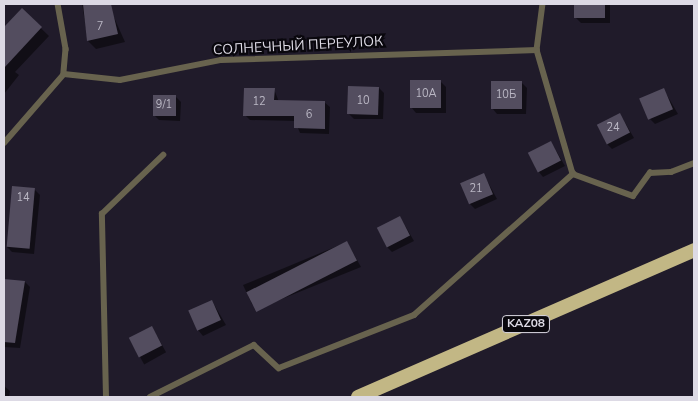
<!DOCTYPE html>
<html>
<head>
<meta charset="utf-8">
<style>
  body { margin:0 }
  #map { position:relative; width:698px; height:401px; overflow:hidden; background:#201b2a; font-family:"Nunito Sans",sans-serif }
  div>[style] { position:absolute }
  [style*='--x'] { left:calc(var(--x)*1px); top:calc(var(--y)*1px); width:calc(var(--w)*1px); rotate:calc(var(--a)*1deg) }
  .shadow>* { inset:0; background:#0007; transform-origin:0 0 }
  .building>* { inset:0; background:#534d5f; transform-origin:0 0 }
  .service>* { height:5.5px; margin:-2.75px; padding:0 2.75px; transform-origin:2.75px; border-radius:2.75px; background:#68634e }
  .trunk>* { height:14px; margin:-7px; padding:0 7px; transform-origin:7px; border-radius:7px; background:#c2b785 }
  span { translate:-50% -50%; white-space:nowrap; text-align:center; line-height:1.15; -webkit-text-stroke:4.5px #09070d; paint-order:stroke }
  .number-label { font-size:11px; color:#bab7c4 }
  .number-label span { -webkit-text-stroke-width:0 }
  .shield-label span { padding:1px 4px; background:#09070d; border:1px solid; border-radius:4px; -webkit-text-stroke-width:0 }
  .shield-label { font-size:12px; color:#dddae5; font-weight:700 }
  .street-label { font-size:14px; color:#dddae5 }
  .frame { position:absolute; inset:0; border:5px solid #dddae5; pointer-events:none }
</style>
</head>
<body>
<div id="map">
  <div class="shadow">
    <i style="clip-path:polygon(82px 4px,108px 4px,125px 42px,96px 49px,88px 41px)"></i>
    <i style="clip-path:polygon(490px 4px,527px 4px,527px 5px)"></i>
    <i style="clip-path:polygon(575px 4px,610px 4px,610px 23px,581px 23px,576px 18px)"></i>
    <i style="clip-path:polygon(22px 10px,49px 36px,15px 72px,19px 75px,4px 94px,4px 27px)"></i>
    <i style="clip-path:polygon(441px 82px,446px 87px,446px 113px,416px 113px,411px 107px)"></i>
    <i style="clip-path:polygon(521px 82px,527px 88px,526px 114px,497px 114px,492px 108px)"></i>
    <i style="clip-path:polygon(379px 88px,384px 93px,383px 119px,354px 119px,349px 114px)"></i>
    <i style="clip-path:polygon(274px 89px,279px 102px,324px 102px,330px 107px,329px 134px,300px 133px,295px 121px,250px 120px,245px 115px)"></i>
    <i style="clip-path:polygon(664px 90px,678px 114px,655px 124px,650px 119px)"></i>
    <i style="clip-path:polygon(175px 96px,181px 102px,180px 121px,159px 120px,154px 115px)"></i>
    <i style="clip-path:polygon(620px 114px,634px 138px,612px 149px,606px 143px)"></i>
    <i style="clip-path:polygon(551px 142px,565px 166px,543px 177px,538px 171px)"></i>
    <i style="clip-path:polygon(484px 175px,497px 199px,475px 209px,470px 204px)"></i>
    <i style="clip-path:polygon(35px 190px,40px 195px,34px 254px,12px 252px,7px 247px)"></i>
    <i style="clip-path:polygon(400px 217px,414px 241px,392px 252px,386px 246px)"></i>
    <i style="clip-path:polygon(347px 242px,361px 267px,257px 309px,252px 304px,243px 285px)"></i>
    <i style="clip-path:polygon(4px 280px,25px 282px,30px 287px,20px 348px,4px 347px)"></i>
    <i style="clip-path:polygon(212px 301px,226px 325px,203px 336px,198px 330px)"></i>
    <i style="left:152px;top:327px;width:29px;height:25px;rotate:61deg"></i>
    <i style="clip-path:polygon(4px 386px,10px 391px,9px 397px,4px 397px)"></i>
  </div>
  <div class="building">
    <i style="clip-path:polygon(83px 4px,111px 4px,118px 34px,87px 41px)"></i>
    <i style="left:574px;top:4px;width:31px;height:14px"></i>
    <i style="clip-path:polygon(22px 8px,42px 27px,4px 68px,4px 27px)"></i>
    <i style="left:410px;top:80px;width:31px;height:28px"></i>
    <i style="left:491px;top:81px;width:31px;height:28px"></i>
    <i style="left:348px;top:86px;width:31px;height:28px;rotate:2deg"></i>
    <i style="clip-path:polygon(244px 88px,275px 88px,274px 100px,325px 101px,325px 129px,294px 128px,294px 116px,243px 116px)"></i>
    <i style="left:664px;top:88px;width:23px;height:27px;rotate:67deg"></i>
    <i style="left:153px;top:95px;width:23px;height:21px"></i>
    <i style="left:620px;top:113px;width:22px;height:26px;rotate:63deg"></i>
    <i style="left:551px;top:141px;width:22px;height:26px;rotate:63deg"></i>
    <i style="left:484px;top:173px;width:23px;height:26px;rotate:67deg"></i>
    <i style="left:12px;top:186px;width:23px;height:61px;rotate:5deg"></i>
    <i style="left:400px;top:216px;width:22px;height:26px;rotate:63deg"></i>
    <i style="left:347px;top:241px;width:22px;height:113px;rotate:63deg"></i>
    <i style="clip-path:polygon(4px 279px,25px 281px,15px 343px,4px 342px)"></i>
    <i style="left:212px;top:300px;width:22px;height:26px;rotate:66deg"></i>
    <i style="left:152px;top:326px;width:22px;height:26px;rotate:63deg"></i>
  </div>
  <div class="service">
    <i style="--x:58;--y:4;--w:46;--a:79.9"></i>
    <i style="--x:66;--y:49;--w:25;--a:95"></i>
    <i style="--x:543;--y:4;--w:46;--a:97.4"></i>
    <i style="--x:537;--y:50;--w:129;--a:73.8"></i>
    <i style="--x:4;--y:143;--w:91;--a:-49"></i>
    <i style="--x:64;--y:74;--w:56;--a:6.1"></i>
    <i style="--x:120;--y:80;--w:103;--a:-11.2"></i>
    <i style="--x:221;--y:60;--w:316;--a:-1.8"></i>
    <i style="--x:106;--y:397;--w:183;--a:-91.3"></i>
    <i style="--x:102;--y:214;--w:85;--a:-44"></i>
    <i style="--x:150;--y:397;--w:116;--a:-26.6"></i>
    <i style="--x:254;--y:345;--w:34;--a:43"></i>
    <i style="--x:279;--y:368;--w:145;--a:-21.4"></i>
    <i style="--x:414;--y:315;--w:213;--a:-41.6"></i>
    <i style="--x:573;--y:174;--w:64;--a:20.1"></i>
    <i style="--x:633;--y:196;--w:29;--a:-54"></i>
    <i style="--x:650;--y:173;--w:21;--a:-3"></i>
    <i style="--x:671;--y:172;--w:25;--a:-21"></i>
  </div>
  <div class="trunk">
    <i style="--x:358;--y:397;--w:367;--a:-23.6"></i>
  </div>
  <div class="number-label">
    <span style="left:100px;top:27px">7</span>
    <span style="left:426px;top:94px">10А</span>
    <span style="left:506px;top:95px">10Б</span>
    <span style="left:363px;top:101px">10</span>
    <span style="left:259px;top:102px">12</span>
    <span style="left:164px;top:105px">9/1</span>
    <span style="left:309px;top:115px">6</span>
    <span style="left:613px;top:128px">24</span>
    <span style="left:476px;top:189px">21</span>
    <span style="left:23px;top:198px">14</span>
  </div>
  <div class="shield-label">
    <span style="left:526px;top:324px">KAZ08</span>
  </div>
  <div class="street-label">
    <span style="left:298px;top:46px;rotate:-3deg">СОЛНЕЧНЫЙ ПЕРЕУЛОК</span>
  </div>
  <div class="frame"></div>
</div>
</body>
</html>
